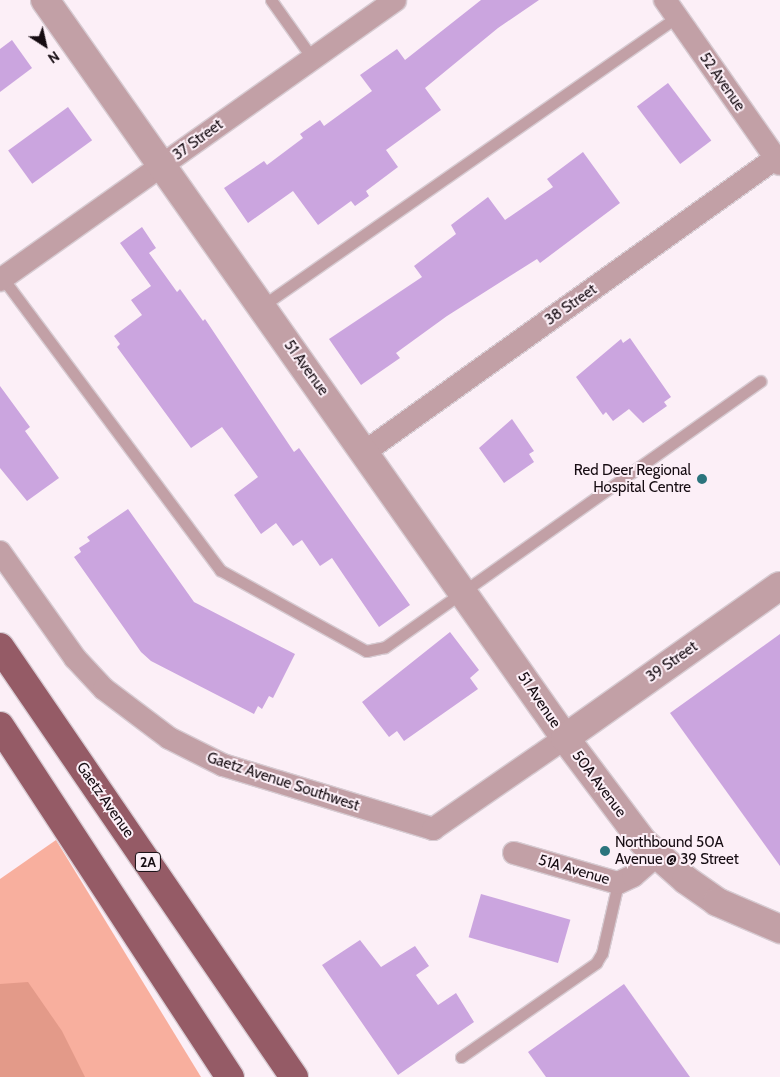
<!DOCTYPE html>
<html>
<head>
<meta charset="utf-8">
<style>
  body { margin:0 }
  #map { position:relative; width:780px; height:1077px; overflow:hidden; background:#fceff7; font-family:Cabin,sans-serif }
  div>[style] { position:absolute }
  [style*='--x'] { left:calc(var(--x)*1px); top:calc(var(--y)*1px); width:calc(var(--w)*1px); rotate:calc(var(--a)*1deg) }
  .green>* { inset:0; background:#f8af9e }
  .forest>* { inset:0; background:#e39a89 }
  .building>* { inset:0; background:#cba5df; transform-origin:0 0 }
  .roads { filter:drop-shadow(1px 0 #d7cbd2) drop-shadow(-1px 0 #d7cbd2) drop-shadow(0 1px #d7cbd2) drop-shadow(0 -1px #d7cbd2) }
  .service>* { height:11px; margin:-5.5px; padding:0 5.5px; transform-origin:5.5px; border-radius:5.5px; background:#c2a0a6 }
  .minor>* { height:22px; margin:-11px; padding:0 11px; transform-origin:11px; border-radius:11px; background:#c2a0a6 }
  .tertiary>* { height:28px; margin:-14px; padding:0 14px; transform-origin:14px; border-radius:14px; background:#c2a0a6 }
  .primary>* { height:28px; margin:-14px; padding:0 14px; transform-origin:14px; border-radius:14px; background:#955b66 }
  .dots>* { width:14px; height:14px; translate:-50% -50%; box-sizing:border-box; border:2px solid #fceff7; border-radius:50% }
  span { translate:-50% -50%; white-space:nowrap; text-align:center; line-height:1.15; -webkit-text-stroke:4px #fceff7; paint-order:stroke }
  .shield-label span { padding:1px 4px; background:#fceff7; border:1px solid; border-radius:4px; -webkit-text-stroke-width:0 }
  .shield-label { font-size:14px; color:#160c12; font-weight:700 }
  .street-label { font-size:15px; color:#160c12 }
  .poi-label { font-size:15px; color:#160c12 }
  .right { translate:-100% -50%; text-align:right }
  .left { translate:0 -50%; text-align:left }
  .north { position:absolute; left:20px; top:20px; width:50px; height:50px; -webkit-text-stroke:4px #fceff7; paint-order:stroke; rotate:145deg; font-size:14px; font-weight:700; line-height:20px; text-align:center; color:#160c12 }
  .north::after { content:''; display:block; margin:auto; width:18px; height:22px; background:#160c12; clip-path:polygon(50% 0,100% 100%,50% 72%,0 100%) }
</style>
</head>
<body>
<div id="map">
  <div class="green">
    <i style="clip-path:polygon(56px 840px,201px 1077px,0 1077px,0 879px)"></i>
  </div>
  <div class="forest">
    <i style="clip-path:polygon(28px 982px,62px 1031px,85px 1077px,0 1077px,0 984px)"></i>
  </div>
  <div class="building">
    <i style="clip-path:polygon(481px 0,539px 0,498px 28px,425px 88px,441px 110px,386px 150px,398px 167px,366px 191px,369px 196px,355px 206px,351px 201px,318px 225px,293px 191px,248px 223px,224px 188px,264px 161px,267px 165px,303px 138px,300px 134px,320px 120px,324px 126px,372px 91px,360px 75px,397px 49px,405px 60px)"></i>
    <i style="clip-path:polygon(12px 40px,32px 68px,0 92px,0 49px)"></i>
    <i style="left:668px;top:83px;width:72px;height:39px;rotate:53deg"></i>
    <i style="left:68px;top:107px;width:41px;height:74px;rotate:54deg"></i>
    <i style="clip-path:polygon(583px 152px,620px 203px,540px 263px,537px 259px,447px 316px,396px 353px,400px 358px,361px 385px,329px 339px,422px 277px,414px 266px,456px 234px,451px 225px,488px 197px,505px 220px,553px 187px,547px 179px)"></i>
    <i style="clip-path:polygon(142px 227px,156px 248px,149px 253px,177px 292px,180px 289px,203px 321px,205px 319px,294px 452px,299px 448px,410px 605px,379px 627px,332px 558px,320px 566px,302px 540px,293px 546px,276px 523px,261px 534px,234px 495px,258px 477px,222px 427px,191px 448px,117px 347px,120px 344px,114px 336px,142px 315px,131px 300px,151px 286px,120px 243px)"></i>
    <i style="clip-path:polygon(630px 338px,671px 397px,664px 402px,667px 406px,643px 423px,629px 409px,613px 421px,606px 412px,603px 415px,576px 377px,621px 339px,623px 343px)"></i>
    <i style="clip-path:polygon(0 386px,30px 427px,25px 431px,59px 478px,27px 501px,0 468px)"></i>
    <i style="clip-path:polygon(512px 419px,534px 451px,529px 454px,534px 462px,504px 483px,479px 448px)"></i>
    <i style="clip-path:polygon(128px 509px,194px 602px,295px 654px,273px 698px,269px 696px,262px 709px,258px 706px,254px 714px,151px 661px,141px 652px,74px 557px,81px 552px,79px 548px,90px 541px,87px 537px)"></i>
    <i style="clip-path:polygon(450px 632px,479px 670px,470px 678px,478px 689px,404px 741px,397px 731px,389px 737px,362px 702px)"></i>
    <i style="clip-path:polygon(780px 634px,780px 866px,670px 713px)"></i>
    <i style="left:481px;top:894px;width:93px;height:45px;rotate:16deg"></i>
    <i style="clip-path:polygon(360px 940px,381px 967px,415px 946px,429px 966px,416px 975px,438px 1005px,456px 993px,474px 1022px,398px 1075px,322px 965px)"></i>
    <i style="clip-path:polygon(624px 984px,690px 1077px,546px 1077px,528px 1052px)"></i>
  </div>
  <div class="roads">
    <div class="service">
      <i style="--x:271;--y:0;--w:71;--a:54.7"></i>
      <i style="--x:1;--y:276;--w:367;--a:53.3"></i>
      <i style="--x:220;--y:570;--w:167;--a:29"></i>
      <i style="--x:366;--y:651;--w:19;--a:-12"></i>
      <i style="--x:385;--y:647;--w:460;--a:-35.3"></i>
      <i style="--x:262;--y:306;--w:506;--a:-34.85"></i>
      <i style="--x:461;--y:1057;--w:165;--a:-34.8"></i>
      <i style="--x:596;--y:963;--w:12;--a:-59"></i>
      <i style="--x:602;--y:953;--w:72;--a:-77.1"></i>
    </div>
    <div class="minor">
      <i style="--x:665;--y:0;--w:200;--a:55"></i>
      <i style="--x:0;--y:280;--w:484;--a:-35.3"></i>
      <i style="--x:366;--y:451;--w:504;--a:-35.55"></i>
      <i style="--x:0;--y:552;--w:130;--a:54.7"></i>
      <i style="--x:75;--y:658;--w:42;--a:46.9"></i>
      <i style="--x:104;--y:689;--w:81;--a:37"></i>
      <i style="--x:169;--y:738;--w:60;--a:26.6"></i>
      <i style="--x:223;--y:765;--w:220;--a:16.9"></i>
      <i style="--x:433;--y:829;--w:160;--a:-34.6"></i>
      <i style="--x:514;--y:853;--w:108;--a:16.1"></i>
      <i style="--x:618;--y:883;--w:17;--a:-25"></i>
      <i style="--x:633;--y:876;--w:30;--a:-41"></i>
    </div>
    <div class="tertiary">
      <i style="--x:45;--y:0;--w:903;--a:54.83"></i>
      <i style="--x:565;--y:738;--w:130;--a:53.1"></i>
      <i style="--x:643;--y:842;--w:57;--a:41.5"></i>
      <i style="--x:686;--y:880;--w:38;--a:35"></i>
      <i style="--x:717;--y:902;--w:69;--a:23.2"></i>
      <i style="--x:565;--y:738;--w:263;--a:-35.3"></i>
    </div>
    <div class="primary">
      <i style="--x:0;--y:647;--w:521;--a:55.64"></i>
      <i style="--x:0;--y:726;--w:420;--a:56.8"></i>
    </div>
  </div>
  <div class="dots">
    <i style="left:702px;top:479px;background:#2b747d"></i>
    <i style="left:605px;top:851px;background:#2b747d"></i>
  </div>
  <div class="shield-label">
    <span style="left:148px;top:862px">2A</span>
  </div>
  <div class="street-label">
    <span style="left:722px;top:82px;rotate:55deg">52 Avenue</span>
    <span style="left:198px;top:140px;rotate:-36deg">37 Street</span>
    <span style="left:571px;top:305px;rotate:-35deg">38 Street</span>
    <span style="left:306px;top:368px;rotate:54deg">51 Avenue</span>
    <span style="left:672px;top:662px;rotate:-35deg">39 Street</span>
    <span style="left:539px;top:700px;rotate:56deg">51 Avenue</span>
    <span style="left:283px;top:782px;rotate:18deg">Gaetz Avenue Southwest</span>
    <span style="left:599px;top:784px;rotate:53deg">50A Avenue</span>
    <span style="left:105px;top:800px;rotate:55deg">Gaetz Avenue</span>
    <span style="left:574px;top:870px;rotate:16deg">51A Avenue</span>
  </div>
  <div class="poi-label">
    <span class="right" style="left:691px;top:479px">Red Deer Regional<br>Hospital Centre</span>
    <span class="left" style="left:615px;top:851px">Northbound 50A<br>Avenue @ 39 Street</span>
  </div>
  <div class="north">N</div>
</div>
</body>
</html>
